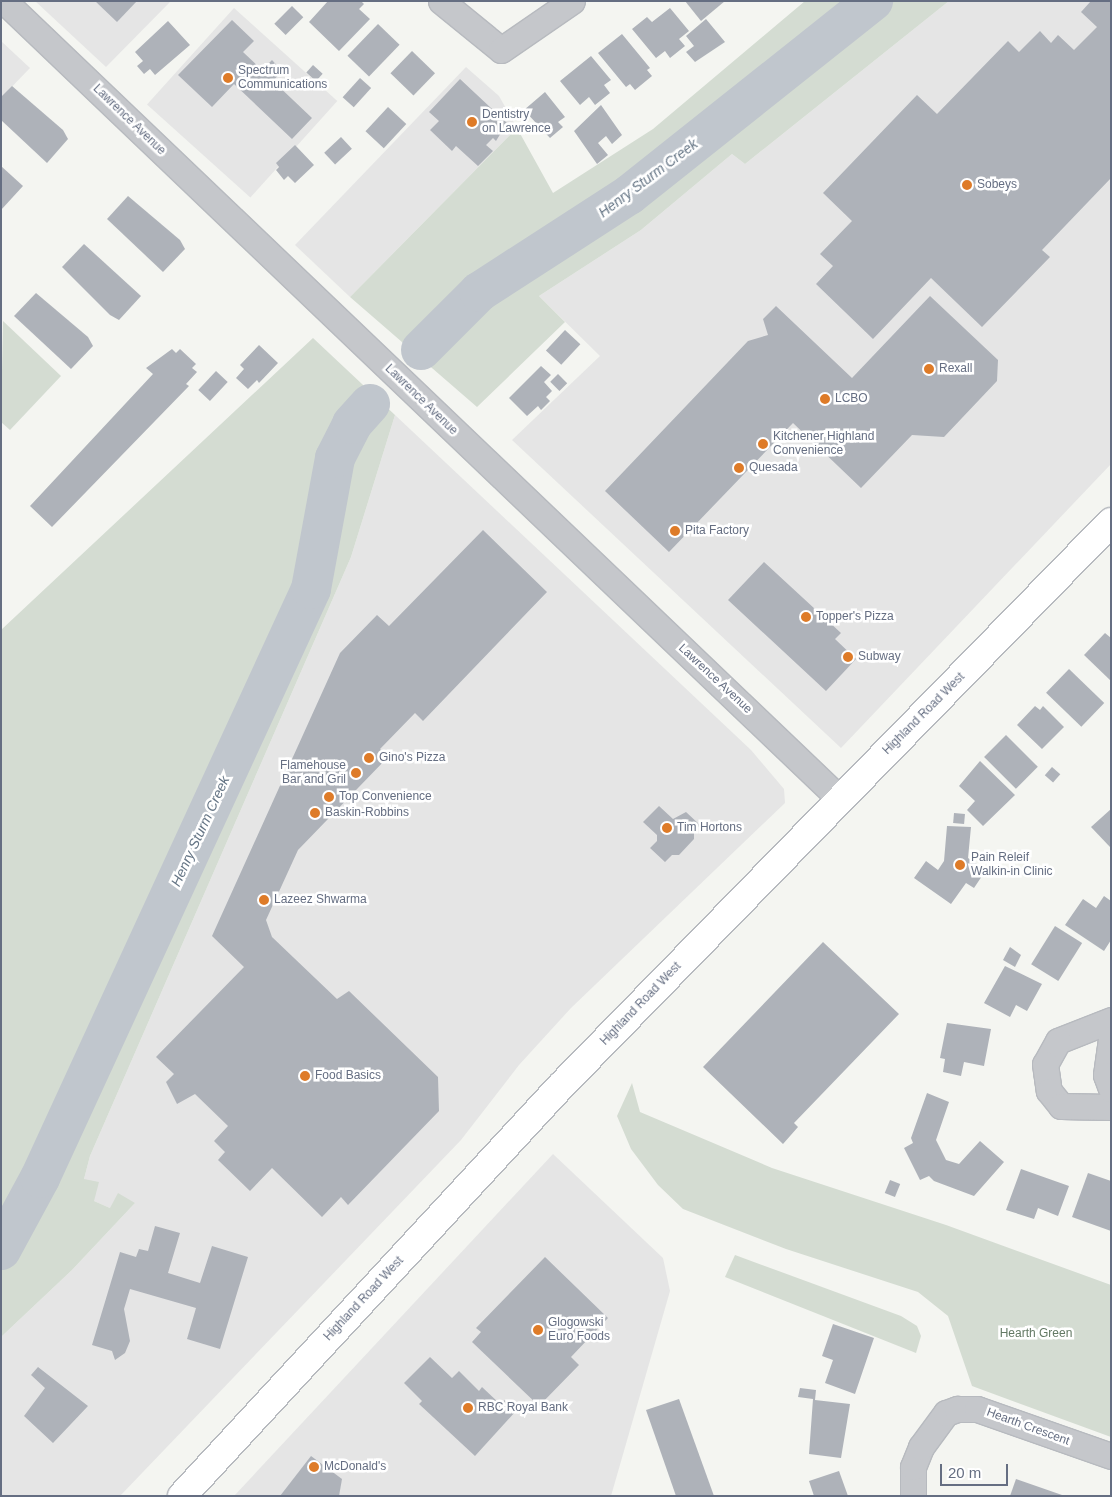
<!DOCTYPE html>
<html>
<head>
<meta charset="utf-8">
<style>
  body { margin:0 }
  #map { position:relative; width:1112px; height:1497px; overflow:hidden; background:#f4f5f1; font-family:Helvetica,sans-serif }
  div>[style] { position:absolute }
  [style*='--x'] { left:calc(var(--x)*1px); top:calc(var(--y)*1px); width:calc(var(--w)*1px); rotate:calc(var(--a)*1deg) }
  .built>* { inset:0; background:#e5e5e5; transform-origin:0 0 }
  .green>* { inset:0; background:#d4dcd2 }
  .river>* { height:40px; margin:-20px; padding:0 20px; transform-origin:20px; border-radius:20px; background:#c0c6cd }
  .building>* { inset:0; background:#aeb2b9; transform-origin:0 0 }
  .roads { filter:drop-shadow(1px 0 #b7babf) drop-shadow(-1px 0 #b7babf) drop-shadow(0 1px #b7babf) drop-shadow(0 -1px #b7babf) }
  .street>* { height:25px; margin:-12.5px; padding:0 12.5px; transform-origin:12.5px; border-radius:12.5px; background:#c5c7cb }
  .secondary>* { height:28px; margin:-14px; padding:0 14px; transform-origin:14px; border-radius:14px; background:#fff }
  .dots>* { width:14px; height:14px; translate:-50% -50%; box-sizing:border-box; border:2px solid #fff; border-radius:50% }
  span { translate:-50% -50%; white-space:nowrap; text-align:center; line-height:1.15; -webkit-text-stroke:5px #fff; paint-order:stroke }
  .poi-label { font-size:12px; color:#656e82 }
  .left { translate:0 -50%; text-align:left }
  .right { translate:-100% -50%; text-align:right }
  .street-label { font-size:12px; color:#656e82 }
  .park-label { font-size:12px; color:#637964 }
  .water-label { font-size:14px; color:#657585; font-style:italic }
  .frame { position:absolute; inset:0; border:2px solid #656e82; pointer-events:none }
  .scale { position:absolute; left:940px; top:1464px; width:68px; height:22px; box-sizing:border-box; border:2px solid #656e82; border-top:0; padding-left:6px; font-size:15px; line-height:18px; white-space:nowrap; color:#656e82; -webkit-text-stroke:4px #fff; paint-order:stroke }
</style>
</head>
<body>
<div id="map">
  <div class="built">
    <i style="clip-path:polygon(35px 1px,171px 1px,106px 67px)"></i>
    <i style="clip-path:polygon(949px 1px,1111px 1px,1111px 464px,841px 748px,512px 440px,600px 356px,539px 296px,641px 230px,732px 154px,745px 164px)"></i>
    <i style="left:234px;top:8px;width:139px;height:130px;rotate:42deg"></i>
    <i style="clip-path:polygon(1px 41px,30px 68px,1px 98px)"></i>
    <i style="clip-path:polygon(466px 67px,499px 96px,517px 128px,350px 297px,295px 245px)"></i>
    <i style="clip-path:polygon(395px 415px,751px 750px,784px 789px,785px 803px,571px 1008px,519px 1065px,461px 1140px,120px 1496px,1px 1496px,1px 1337px,72px 1270px,135px 1203px,110px 1208px,94px 1201px,84px 1179px,90px 1156px,351px 557px)"></i>
    <i style="clip-path:polygon(553px 1154px,663px 1258px,670px 1291px,611px 1496px,234px 1496px)"></i>
  </div>
  <div class="green">
    <i style="clip-path:polygon(805px 1px,949px 1px,745px 164px,732px 154px,641px 230px,539px 296px,565px 322px,477px 407px,350px 297px,517px 128px,553px 193px,653px 129px)"></i>
    <i style="clip-path:polygon(3px 321px,61px 376px,10px 430px,1px 422px)"></i>
    <i style="clip-path:polygon(313px 338px,395px 415px,351px 557px,90px 1156px,84px 1179px,99px 1182px,94px 1201px,110px 1208px,118px 1193px,135px 1203px,72px 1270px,1px 1337px,1px 630px)"></i>
    <i style="clip-path:polygon(632px 1083px,640px 1112px,772px 1168px,946px 1225px,1111px 1285px,1111px 1437px,972px 1386px,948px 1316px,918px 1292px,786px 1249px,683px 1209px,658px 1185px,631px 1149px,617px 1116px)"></i>
    <i style="clip-path:polygon(735px 1255px,901px 1316px,917px 1326px,921px 1336px,916px 1353px,725px 1277px)"></i>
  </div>
  <div class="river">
    <i style="--x:421;--y:350;--w:82;--a:-45"></i>
    <i style="--x:479;--y:292;--w:179;--a:-32.9"></i>
    <i style="--x:629;--y:195;--w:312;--a:-38.5"></i>
    <i style="--x:1;--y:1250;--w:82;--a:-61.6"></i>
    <i style="--x:40;--y:1178;--w:648;--a:-65.29"></i>
    <i style="--x:311;--y:589;--w:133;--a:-79.6"></i>
    <i style="--x:335;--y:458;--w:38;--a:-63"></i>
    <i style="--x:352;--y:424;--w:27;--a:-48"></i>
  </div>
  <div class="building">
    <i style="clip-path:polygon(95px 1px,137px 1px,117px 22px)"></i>
    <i style="clip-path:polygon(328px 1px,361px 1px,364px 4px,359px 9px,370px 19px,339px 51px,309px 22px)"></i>
    <i style="clip-path:polygon(685px 1px,725px 1px,701px 21px)"></i>
    <i style="clip-path:polygon(1091px 1px,1111px 1px,1111px 178px,1042px 250px,1050px 257px,982px 327px,931px 278px,873px 339px,816px 284px,833px 266px,820px 254px,852px 221px,823px 193px,917px 95px,937px 114px,1008px 41px,1019px 52px,1040px 31px,1051px 43px,1058px 35px,1074px 50px,1097px 27px,1081px 12px)"></i>
    <i style="left:292px;top:6px;width:16px;height:25px;rotate:45deg"></i>
    <i style="clip-path:polygon(670px 8px,689px 31px,679px 39px,685px 46px,670px 58px,665px 51px,656px 58px,632px 29px,647px 17px,652px 22px)"></i>
    <i style="clip-path:polygon(706px 19px,725px 42px,695px 62px,686px 52px,694px 46px,686px 36px)"></i>
    <i style="clip-path:polygon(232px 20px,254px 41px,243px 52px,262px 70px,272px 60px,282px 71px,273px 81px,312px 118px,292px 139px,234px 84px,212px 107px,178px 75px)"></i>
    <i style="clip-path:polygon(168px 21px,190px 45px,155px 75px,150px 69px,144px 74px,137px 66px,143px 61px,135px 52px)"></i>
    <i style="left:378px;top:24px;width:30px;height:44px;rotate:44deg"></i>
    <i style="clip-path:polygon(622px 34px,650px 68px,647px 70px,652px 76px,635px 90px,630px 84px,626px 87px,598px 53px)"></i>
    <i style="left:412px;top:51px;width:32px;height:31px;rotate:44deg"></i>
    <i style="clip-path:polygon(591px 56px,611px 80px,604px 85px,610px 93px,595px 105px,589px 97px,580px 105px,560px 81px)"></i>
    <i style="left:313px;top:65px;width:13px;height:10px;rotate:42deg"></i>
    <i style="left:360px;top:78px;width:15px;height:26px;rotate:42deg"></i>
    <i style="clip-path:polygon(460px 79px,507px 123px,496px 141px,493px 138px,486px 145px,493px 151px,478px 166px,456px 146px,452px 151px,430px 130px,439px 121px,429px 112px)"></i>
    <i style="clip-path:polygon(12px 86px,63px 130px,68px 139px,47px 163px,1px 120px,1px 97px)"></i>
    <i style="clip-path:polygon(545px 92px,565px 117px,558px 122px,563px 127px,550px 138px,524px 110px)"></i>
    <i style="clip-path:polygon(601px 105px,622px 135px,612px 144px,606px 136px,598px 143px,608px 155px,597px 164px,574px 131px)"></i>
    <i style="left:388px;top:107px;width:25px;height:33px;rotate:43deg"></i>
    <i style="left:341px;top:137px;width:16px;height:23px;rotate:47deg"></i>
    <i style="clip-path:polygon(295px 145px,314px 165px,295px 183px,288px 176px,284px 180px,276px 170px,279px 167px,276px 163px)"></i>
    <i style="clip-path:polygon(1px 166px,23px 186px,1px 210px)"></i>
    <i style="clip-path:polygon(128px 196px,180px 240px,185px 249px,163px 272px,107px 219px)"></i>
    <i style="clip-path:polygon(84px 244px,141px 296px,119px 320px,110px 315px,62px 267px)"></i>
    <i style="clip-path:polygon(36px 293px,88px 337px,93px 346px,71px 369px,14px 316px)"></i>
    <i style="clip-path:polygon(930px 296px,998px 360px,997px 381px,944px 437px,912px 435px,861px 488px,793px 423px,669px 552px,605px 491px,748px 341px,768px 335px,763px 319px,776px 306px,852px 378px)"></i>
    <i style="left:565px;top:330px;width:21px;height:28px;rotate:43deg"></i>
    <i style="clip-path:polygon(259px 345px,278px 363px,259px 383px,257px 380px,248px 389px,236px 378px,244px 369px,240px 365px)"></i>
    <i style="clip-path:polygon(172px 349px,176px 353px,180px 349px,196px 364px,192px 368px,197px 372px,186px 384px,189px 386px,52px 527px,30px 506px,153px 374px,146px 368px)"></i>
    <i style="clip-path:polygon(541px 366px,551px 375px,544px 382px,552px 391px,546px 397px,550px 401px,541px 410px,538px 406px,527px 416px,509px 398px)"></i>
    <i style="left:216px;top:371px;width:16px;height:26px;rotate:43deg"></i>
    <i style="left:558px;top:374px;width:13px;height:11px;rotate:45deg"></i>
    <i style="clip-path:polygon(483px 530px,547px 592px,423px 721px,415px 713px,380px 749px,388px 757px,298px 850px,266px 920px,272px 937px,337px 999px,349px 991px,438px 1077px,439px 1111px,348px 1205px,341px 1197px,322px 1217px,272px 1168px,250px 1191px,218px 1160px,225px 1152px,214px 1141px,228px 1126px,195px 1094px,177px 1104px,166px 1082px,174px 1074px,156px 1057px,244px 967px,212px 936px,340px 653px,377px 615px,389px 626px)"></i>
    <i style="clip-path:polygon(764px 562px,841px 633px,835px 639px,856px 659px,826px 691px,728px 600px)"></i>
    <i style="clip-path:polygon(1105px 633px,1111px 638px,1111px 681px,1084px 655px)"></i>
    <i style="left:1069px;top:669px;width:49px;height:33px;rotate:44deg"></i>
    <i style="clip-path:polygon(1035px 706px,1040px 710px,1043px 706px,1064px 727px,1042px 749px,1017px 725px)"></i>
    <i style="left:1006px;top:735px;width:45px;height:31px;rotate:45deg"></i>
    <i style="clip-path:polygon(980px 761px,1015px 795px,983px 826px,967px 810px,975px 801px,959px 786px)"></i>
    <i style="left:1052px;top:767px;width:11px;height:11px;rotate:41deg"></i>
    <i style="clip-path:polygon(659px 806px,673px 819px,686px 812px,700px 825px,694px 832px,694px 839px,679px 855px,672px 855px,665px 862px,650px 848px,657px 841px,657px 835px,643px 822px)"></i>
    <i style="clip-path:polygon(1111px 809px,1111px 846px,1110px 847px,1091px 827px)"></i>
    <i style="left:954px;top:813px;width:11px;height:10px;rotate:5deg"></i>
    <i style="clip-path:polygon(947px 826px,971px 827px,968px 858px,986px 870px,974px 888px,966px 883px,951px 904px,914px 878px,926px 861px,938px 870px,944px 861px)"></i>
    <i style="clip-path:polygon(1104px 896px,1111px 901px,1111px 940px,1104px 951px,1065px 925px,1083px 899px,1096px 908px)"></i>
    <i style="left:1055px;top:926px;width:32px;height:45px;rotate:32deg"></i>
    <i style="clip-path:polygon(823px 942px,899px 1014px,794px 1123px,798px 1127px,783px 1144px,703px 1067px)"></i>
    <i style="clip-path:polygon(1010px 947px,1021px 955px,1015px 967px,1003px 960px)"></i>
    <i style="clip-path:polygon(1005px 966px,1042px 984px,1027px 1011px,1016px 1005px,1010px 1017px,984px 1003px)"></i>
    <i style="clip-path:polygon(947px 1023px,991px 1029px,984px 1066px,964px 1062px,961px 1076px,943px 1072px,945px 1059px,940px 1058px)"></i>
    <i style="clip-path:polygon(927px 1093px,949px 1102px,936px 1140px,946px 1160px,959px 1164px,980px 1141px,1004px 1162px,974px 1196px,934px 1181px,929px 1176px,920px 1180px,904px 1148px,913px 1143px,911px 1138px)"></i>
    <i style="clip-path:polygon(1021px 1169px,1069px 1186px,1058px 1216px,1038px 1208px,1034px 1219px,1006px 1210px)"></i>
    <i style="clip-path:polygon(1088px 1173px,1111px 1181px,1111px 1231px,1072px 1217px)"></i>
    <i style="left:890px;top:1180px;width:11px;height:14px;rotate:22deg"></i>
    <i style="clip-path:polygon(155px 1226px,180px 1233px,168px 1273px,200px 1283px,212px 1246px,248px 1257px,220px 1349px,187px 1339px,196px 1308px,130px 1289px,124px 1309px,130px 1341px,125px 1353px,115px 1360px,112px 1351px,92px 1345px,120px 1252px,136px 1257px,139px 1249px,148px 1251px)"></i>
    <i style="clip-path:polygon(545px 1257px,608px 1318px,571px 1357px,579px 1365px,539px 1406px,472px 1342px,481px 1332px,476px 1328px)"></i>
    <i style="clip-path:polygon(833px 1324px,874px 1338px,855px 1394px,825px 1383px,833px 1360px,822px 1356px)"></i>
    <i style="clip-path:polygon(430px 1357px,452px 1378px,459px 1371px,479px 1391px,482px 1387px,500px 1404px,505px 1400px,516px 1411px,475px 1456px,419px 1404px,422px 1401px,404px 1383px)"></i>
    <i style="clip-path:polygon(38px 1367px,88px 1406px,53px 1443px,24px 1416px,45px 1388px,31px 1375px)"></i>
    <i style="clip-path:polygon(800px 1388px,816px 1390px,815px 1400px,850px 1404px,841px 1458px,809px 1454px,813px 1399px,798px 1397px)"></i>
    <i style="clip-path:polygon(679px 1399px,714px 1496px,676px 1496px,646px 1410px)"></i>
    <i style="clip-path:polygon(311px 1456px,342px 1479px,339px 1496px,280px 1496px)"></i>
    <i style="clip-path:polygon(839px 1471px,848px 1496px,814px 1496px,809px 1481px)"></i>
    <i style="clip-path:polygon(1016px 1479px,1062px 1495px,1062px 1496px,1010px 1496px)"></i>
  </div>
  <div class="roads">
    <div class="street">
      <i style="--x:4;--y:1;--w:1156;--a:43.67"></i>
      <i style="--x:441;--y:1;--w:77;--a:39.2"></i>
      <i style="--x:501;--y:50;--w:86;--a:-34.6"></i>
      <i style="--x:1111;--y:1020;--w:57;--a:158.4"></i>
      <i style="--x:1058;--y:1041;--w:26;--a:119"></i>
      <i style="--x:1045;--y:1064;--w:27;--a:82"></i>
      <i style="--x:1049;--y:1091;--w:19;--a:51"></i>
      <i style="--x:1061;--y:1106;--w:50;--a:1.1"></i>
      <i style="--x:1111;--y:1039;--w:36;--a:98"></i>
      <i style="--x:1106;--y:1075;--w:15;--a:70"></i>
      <i style="--x:913;--y:1496;--w:29;--a:-90"></i>
      <i style="--x:913;--y:1467;--w:22;--a:-68"></i>
      <i style="--x:921;--y:1447;--w:42;--a:-53.7"></i>
      <i style="--x:946;--y:1413;--w:12;--a:-20"></i>
      <i style="--x:957;--y:1409;--w:20;--a:0"></i>
      <i style="--x:977;--y:1409;--w:142;--a:19.3"></i>
    </div>
    <div class="secondary">
      <i style="--x:182;--y:1496;--w:557;--a:-47.26"></i>
      <i style="--x:560;--y:1087;--w:789;--a:-45.72"></i>
    </div>
  </div>
  <div class="dots">
    <i style="left:228px;top:78px;background:#de7b28"></i>
    <i style="left:472px;top:122px;background:#de7b28"></i>
    <i style="left:967px;top:185px;background:#de7b28"></i>
    <i style="left:929px;top:369px;background:#de7b28"></i>
    <i style="left:825px;top:399px;background:#de7b28"></i>
    <i style="left:763px;top:444px;background:#de7b28"></i>
    <i style="left:739px;top:468px;background:#de7b28"></i>
    <i style="left:675px;top:531px;background:#de7b28"></i>
    <i style="left:806px;top:617px;background:#de7b28"></i>
    <i style="left:848px;top:657px;background:#de7b28"></i>
    <i style="left:369px;top:758px;background:#de7b28"></i>
    <i style="left:356px;top:773px;background:#de7b28"></i>
    <i style="left:329px;top:797px;background:#de7b28"></i>
    <i style="left:315px;top:813px;background:#de7b28"></i>
    <i style="left:667px;top:828px;background:#de7b28"></i>
    <i style="left:960px;top:865px;background:#de7b28"></i>
    <i style="left:264px;top:900px;background:#de7b28"></i>
    <i style="left:305px;top:1076px;background:#de7b28"></i>
    <i style="left:538px;top:1330px;background:#de7b28"></i>
    <i style="left:468px;top:1408px;background:#de7b28"></i>
    <i style="left:314px;top:1467px;background:#de7b28"></i>
  </div>
  <div class="poi-label">
    <span class="left" style="left:238px;top:78px">Spectrum<br>Communications</span>
    <span class="left" style="left:482px;top:122px">Dentistry<br>on Lawrence</span>
    <span class="left" style="left:977px;top:185px">Sobeys</span>
    <span class="left" style="left:939px;top:369px">Rexall</span>
    <span class="left" style="left:835px;top:399px">LCBO</span>
    <span class="left" style="left:773px;top:444px">Kitchener Highland<br>Convenience</span>
    <span class="left" style="left:749px;top:468px">Quesada</span>
    <span class="left" style="left:685px;top:531px">Pita Factory</span>
    <span class="left" style="left:816px;top:617px">Topper's Pizza</span>
    <span class="left" style="left:858px;top:657px">Subway</span>
    <span class="left" style="left:379px;top:758px">Gino's Pizza</span>
    <span class="right" style="left:346px;top:773px">Flamehouse<br>Bar and Gril</span>
    <span class="left" style="left:339px;top:797px">Top Convenience</span>
    <span class="left" style="left:325px;top:813px">Baskin-Robbins</span>
    <span class="left" style="left:677px;top:828px">Tim Hortons</span>
    <span class="left" style="left:971px;top:865px">Pain Releif<br>Walkin-in Clinic</span>
    <span class="left" style="left:274px;top:900px">Lazeez Shwarma</span>
    <span class="left" style="left:315px;top:1076px">Food Basics</span>
    <span class="left" style="left:548px;top:1330px">Glogowski<br>Euro Foods</span>
    <span class="left" style="left:478px;top:1408px">RBC Royal Bank</span>
    <span class="left" style="left:324px;top:1467px">McDonald's</span>
  </div>
  <div class="street-label">
    <span style="left:129px;top:120px;rotate:44deg">Lawrence Avenue</span>
    <span style="left:421px;top:400px;rotate:44deg">Lawrence Avenue</span>
    <span style="left:715px;top:679px;rotate:43deg">Lawrence Avenue</span>
    <span style="left:924px;top:714px;rotate:-45deg">Highland Road West</span>
    <span style="left:641px;top:1004px;rotate:-46deg">Highland Road West</span>
    <span style="left:364px;top:1299px;rotate:-47deg">Highland Road West</span>
    <span style="left:1028px;top:1427px;rotate:20deg">Hearth Crescent</span>
  </div>
  <div class="park-label">
    <span style="left:1036px;top:1334px">Hearth Green</span>
  </div>
  <div class="water-label">
    <span style="left:648px;top:178px;rotate:-37deg">Henry Sturm Creek</span>
    <span style="left:200px;top:831px;rotate:-65deg">Henry Sturm Creek</span>
  </div>
  <div class="frame"></div>
  <div class="scale">20 m</div>
</div>
</body>
</html>
